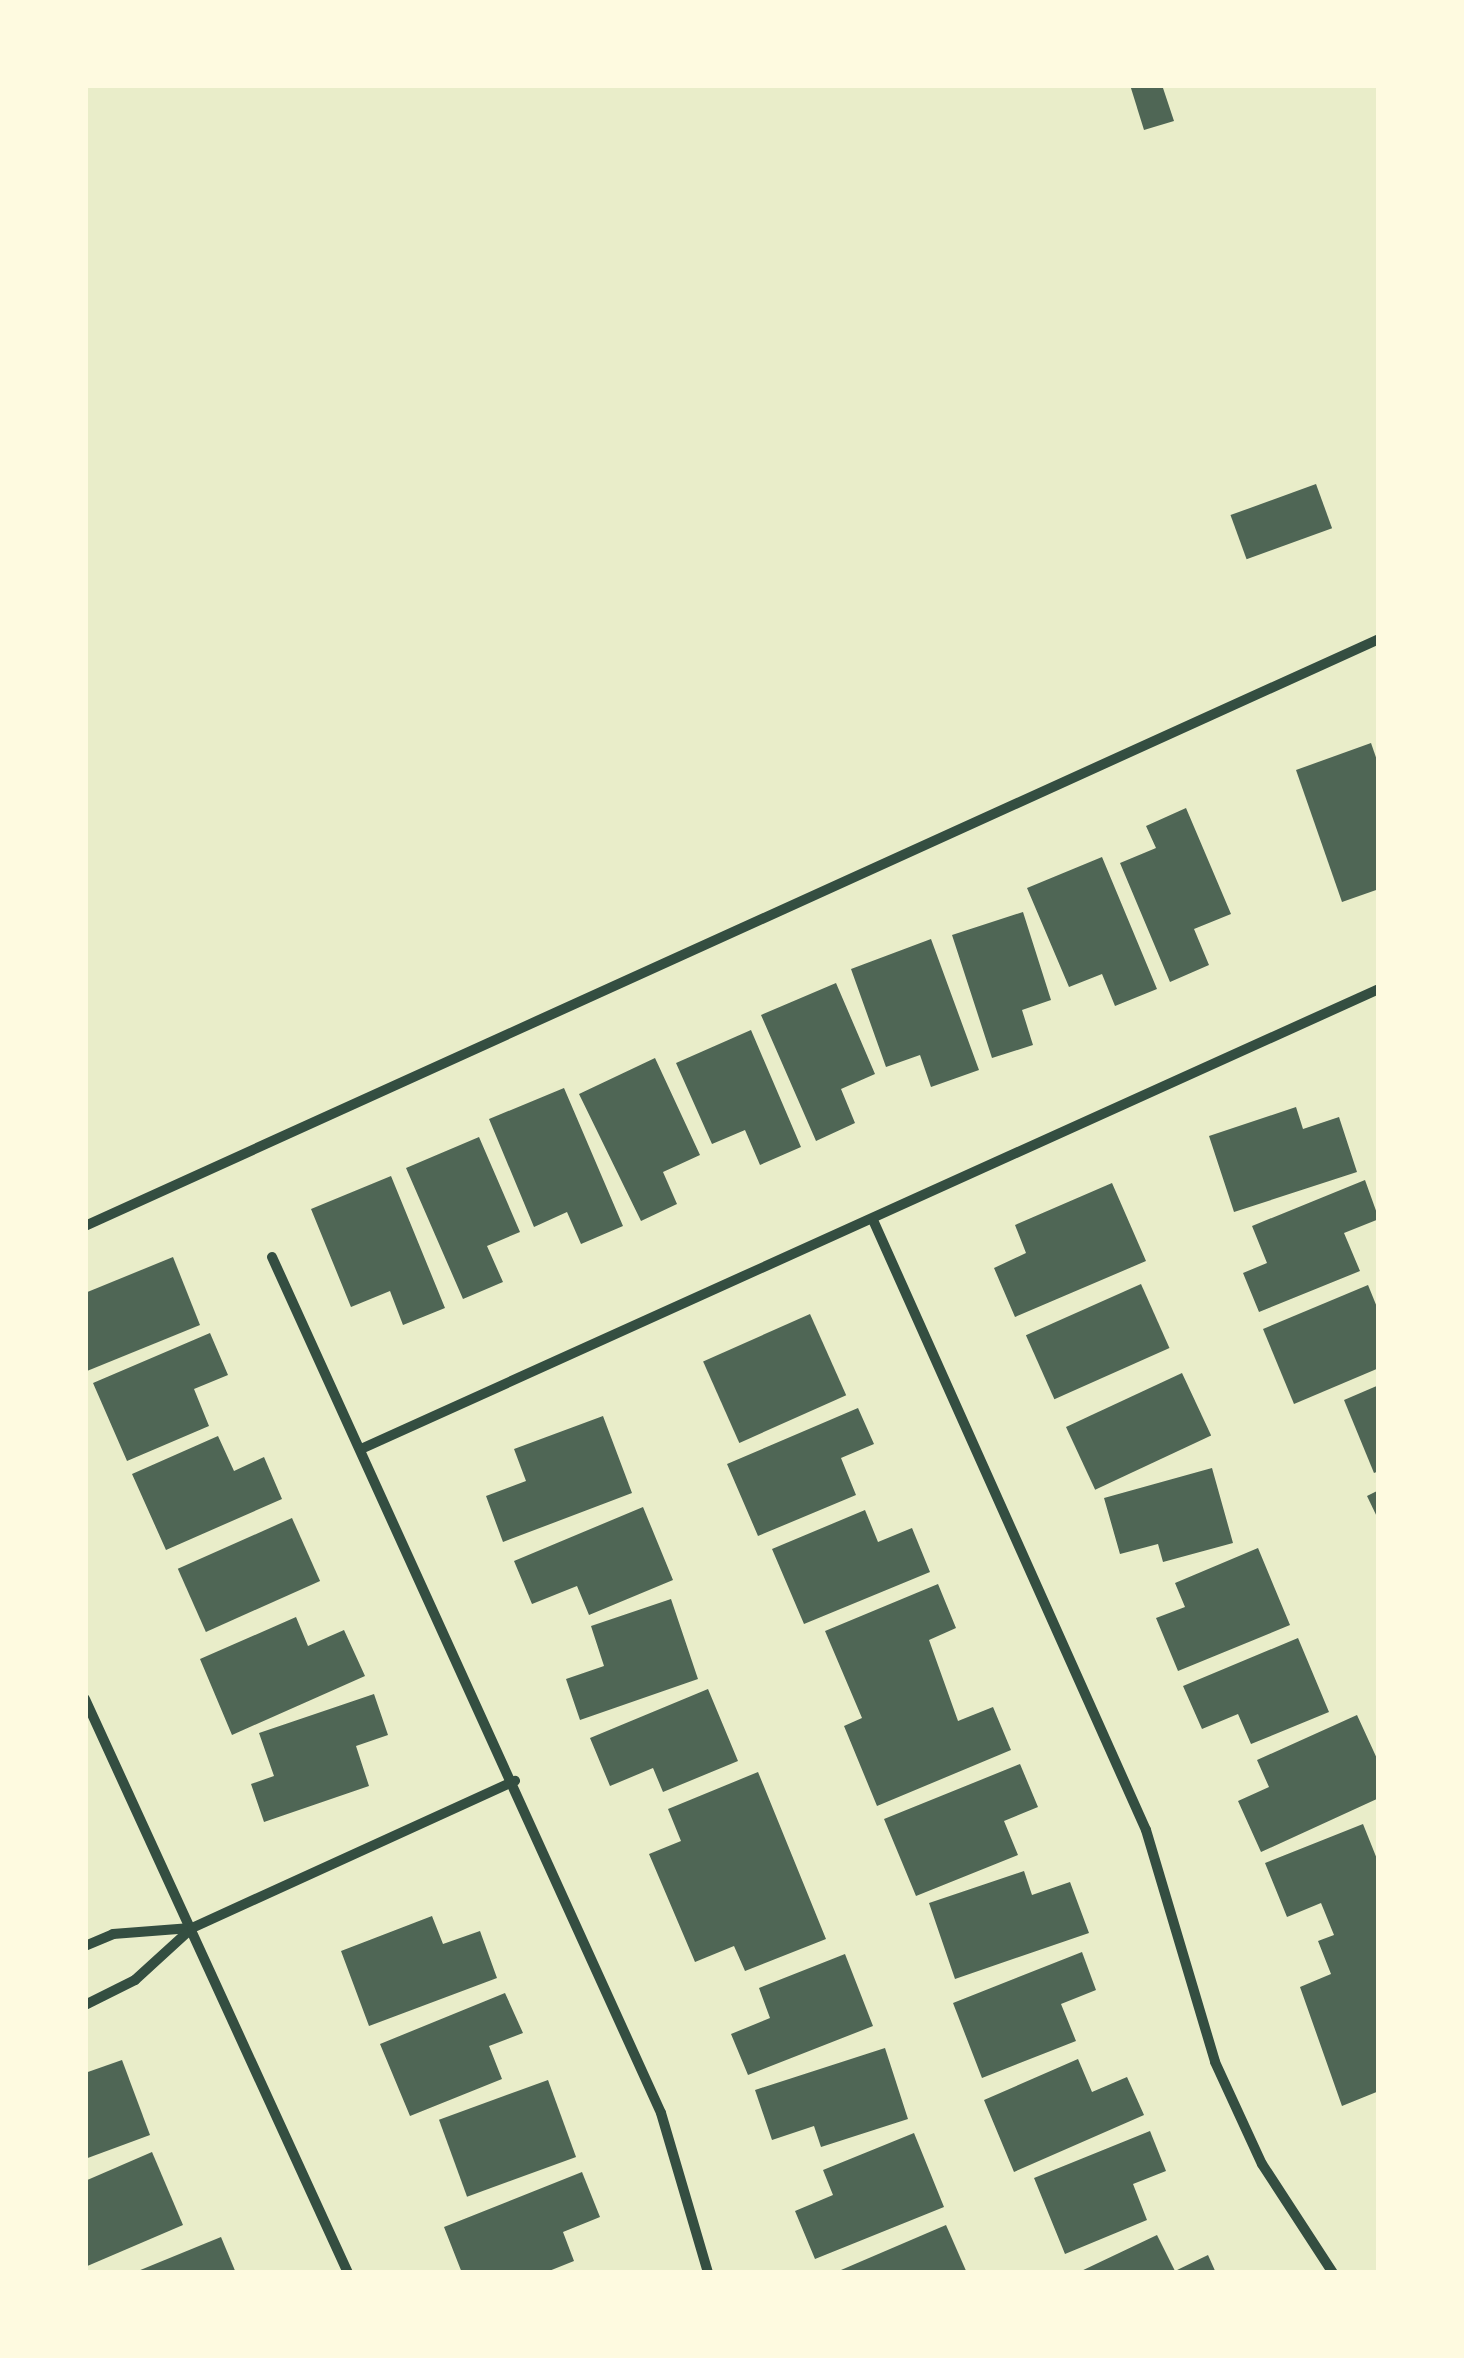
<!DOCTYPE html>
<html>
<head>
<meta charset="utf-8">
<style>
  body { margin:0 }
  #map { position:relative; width:1464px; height:2358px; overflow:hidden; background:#e9edc9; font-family:"Space Grotesk",sans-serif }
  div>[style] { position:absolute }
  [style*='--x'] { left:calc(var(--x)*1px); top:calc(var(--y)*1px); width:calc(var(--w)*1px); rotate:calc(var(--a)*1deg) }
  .building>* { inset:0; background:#4f6655; transform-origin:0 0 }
  .minor>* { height:10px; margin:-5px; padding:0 5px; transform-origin:5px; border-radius:5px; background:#344e41 }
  span { translate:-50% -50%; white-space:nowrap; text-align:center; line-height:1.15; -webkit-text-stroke:10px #fefae0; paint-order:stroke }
  .frame { position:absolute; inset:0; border:88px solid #fefae0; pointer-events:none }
</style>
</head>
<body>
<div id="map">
  <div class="building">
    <i style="clip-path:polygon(1130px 85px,1162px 85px,1174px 121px,1144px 130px)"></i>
    <i style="left:1316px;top:484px;width:47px;height:91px;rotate:70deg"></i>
    <i style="clip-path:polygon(1371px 743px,1379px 766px,1379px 889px,1342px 902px,1296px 770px)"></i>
    <i style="clip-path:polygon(1186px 808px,1231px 914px,1194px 929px,1209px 965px,1170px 982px,1120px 863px,1156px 848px,1146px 826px)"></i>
    <i style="clip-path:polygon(1102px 857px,1157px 989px,1115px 1006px,1102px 974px,1069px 987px,1027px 888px)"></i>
    <i style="clip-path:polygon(1023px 912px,1051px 1000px,1022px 1010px,1033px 1045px,992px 1058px,952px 935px)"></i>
    <i style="clip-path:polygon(931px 939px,979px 1070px,931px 1087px,920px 1055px,886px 1067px,851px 969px)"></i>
    <i style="clip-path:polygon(836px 983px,875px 1074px,841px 1089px,855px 1123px,816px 1141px,761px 1015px)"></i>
    <i style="clip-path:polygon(751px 1030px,801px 1147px,760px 1165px,745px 1130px,712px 1144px,676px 1063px)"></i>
    <i style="clip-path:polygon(655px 1058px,700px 1155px,663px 1172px,677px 1204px,641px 1221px,579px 1094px)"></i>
    <i style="clip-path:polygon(564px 1088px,623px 1226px,581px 1244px,567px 1212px,534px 1227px,489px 1119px)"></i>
    <i style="clip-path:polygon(1296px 1107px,1303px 1129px,1339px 1117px,1357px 1172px,1234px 1212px,1209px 1136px)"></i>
    <i style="clip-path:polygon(479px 1137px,520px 1232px,487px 1246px,503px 1282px,463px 1299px,406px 1168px)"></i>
    <i style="clip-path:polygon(391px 1176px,445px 1308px,403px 1325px,390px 1291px,351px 1307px,311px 1209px)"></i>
    <i style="clip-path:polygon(1365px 1180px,1379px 1219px,1344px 1233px,1360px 1271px,1259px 1312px,1243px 1273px,1267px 1263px,1252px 1226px)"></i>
    <i style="clip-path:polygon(1112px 1183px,1146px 1261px,1015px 1317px,994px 1268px,1026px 1253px,1015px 1225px)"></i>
    <i style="clip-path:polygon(173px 1257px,200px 1325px,87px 1371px,85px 1293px)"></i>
    <i style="left:1141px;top:1284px;width:70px;height:126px;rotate:66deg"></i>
    <i style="clip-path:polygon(1368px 1285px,1379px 1312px,1379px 1368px,1294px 1404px,1263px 1329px)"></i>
    <i style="left:810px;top:1314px;width:89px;height:117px;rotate:66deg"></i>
    <i style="clip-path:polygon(210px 1333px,228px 1375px,194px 1389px,209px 1426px,127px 1461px,93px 1383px)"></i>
    <i style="left:1182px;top:1373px;width:69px;height:128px;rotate:65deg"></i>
    <i style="clip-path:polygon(1379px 1385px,1379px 1471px,1374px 1473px,1344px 1400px)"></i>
    <i style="clip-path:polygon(858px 1408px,874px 1444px,841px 1458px,856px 1495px,758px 1536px,727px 1464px)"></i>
    <i style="clip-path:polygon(603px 1416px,632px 1493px,503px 1542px,486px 1496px,526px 1481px,514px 1449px)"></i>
    <i style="clip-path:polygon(218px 1436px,234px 1471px,264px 1457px,282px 1499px,166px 1550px,132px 1474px)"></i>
    <i style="clip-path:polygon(1212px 1468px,1233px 1543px,1163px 1562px,1158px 1544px,1120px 1554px,1104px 1498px)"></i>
    <i style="clip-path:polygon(1379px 1490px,1379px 1521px,1367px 1496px)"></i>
    <i style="clip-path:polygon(643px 1507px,673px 1580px,589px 1615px,577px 1586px,532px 1604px,514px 1561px)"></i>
    <i style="clip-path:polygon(865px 1510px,878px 1542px,912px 1528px,930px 1572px,804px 1624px,772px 1549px)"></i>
    <i style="left:292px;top:1518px;width:69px;height:125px;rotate:66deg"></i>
    <i style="clip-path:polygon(1258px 1548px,1290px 1625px,1178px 1671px,1156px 1618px,1185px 1607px,1175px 1583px)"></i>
    <i style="clip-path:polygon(938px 1584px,956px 1628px,929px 1640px,958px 1721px,993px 1707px,1011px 1750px,877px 1806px,844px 1726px,862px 1718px,825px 1631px)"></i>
    <i style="clip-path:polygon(671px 1599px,698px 1679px,580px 1720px,566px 1679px,604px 1666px,591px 1626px)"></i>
    <i style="clip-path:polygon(296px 1617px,308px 1646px,344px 1630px,365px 1676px,232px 1735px,200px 1659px)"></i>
    <i style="clip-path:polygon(1298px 1638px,1329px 1712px,1251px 1744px,1238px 1714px,1202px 1729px,1183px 1686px)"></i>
    <i style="clip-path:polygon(708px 1689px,738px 1761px,663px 1792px,653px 1768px,610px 1786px,590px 1738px)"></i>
    <i style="clip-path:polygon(374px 1694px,388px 1735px,356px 1746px,369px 1786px,264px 1822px,251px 1784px,274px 1776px,259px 1733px)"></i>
    <i style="clip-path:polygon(1357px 1715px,1379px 1763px,1379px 1798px,1261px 1852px,1238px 1801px,1269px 1787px,1257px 1760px)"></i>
    <i style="clip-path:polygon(1020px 1764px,1038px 1807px,1004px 1821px,1018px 1855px,916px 1896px,884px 1819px)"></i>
    <i style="clip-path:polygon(758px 1772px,826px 1939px,745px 1971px,734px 1946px,695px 1962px,649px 1854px,681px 1841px,668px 1809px)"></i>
    <i style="clip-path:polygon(1363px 1824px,1379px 1864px,1379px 2091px,1342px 2106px,1300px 1987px,1331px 1974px,1318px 1941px,1334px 1935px,1321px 1903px,1287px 1917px,1265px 1863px)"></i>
    <i style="clip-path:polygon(1024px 1871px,1032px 1895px,1070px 1882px,1089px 1933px,955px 1979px,929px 1903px)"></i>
    <i style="clip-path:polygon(432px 1916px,443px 1944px,480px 1931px,497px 1978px,369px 2026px,341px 1951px)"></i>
    <i style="clip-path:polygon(1082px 1952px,1096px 1990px,1061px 2004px,1076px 2041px,982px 2078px,953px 2003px)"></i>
    <i style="clip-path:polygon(845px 1954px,873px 2026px,748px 2075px,731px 2034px,770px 2018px,759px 1988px)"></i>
    <i style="clip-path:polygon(505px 1993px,523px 2033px,489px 2046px,502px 2079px,410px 2116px,380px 2044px)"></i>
    <i style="clip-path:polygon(885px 2048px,908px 2119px,821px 2147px,814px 2126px,772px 2140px,755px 2090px)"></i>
    <i style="clip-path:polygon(1078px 2059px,1092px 2092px,1127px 2077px,1144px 2115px,1014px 2172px,984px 2100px)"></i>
    <i style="clip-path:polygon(122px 2060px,150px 2135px,85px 2159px,85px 2073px)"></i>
    <i style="left:548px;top:2080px;width:82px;height:116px;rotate:70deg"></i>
    <i style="clip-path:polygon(1150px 2131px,1166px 2171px,1133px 2184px,1147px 2220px,1065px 2254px,1034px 2178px)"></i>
    <i style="clip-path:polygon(914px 2133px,944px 2207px,815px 2259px,795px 2211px,833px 2195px,823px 2170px)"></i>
    <i style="clip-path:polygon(152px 2152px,183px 2225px,85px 2267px,85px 2181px)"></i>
    <i style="clip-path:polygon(582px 2172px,600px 2217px,563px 2232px,574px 2261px,544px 2273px,462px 2273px,444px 2227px)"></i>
    <i style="clip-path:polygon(946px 2225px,967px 2273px,834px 2273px)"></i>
    <i style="clip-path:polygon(1157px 2235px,1175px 2271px,1208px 2255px,1216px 2273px,1077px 2273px)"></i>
    <i style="clip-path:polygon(221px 2237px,236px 2273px,133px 2273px)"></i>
  </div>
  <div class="minor">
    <i style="--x:873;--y:1220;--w:668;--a:65.89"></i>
    <i style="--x:1146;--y:1830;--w:242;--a:73.4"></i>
    <i style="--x:1215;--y:2062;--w:112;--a:65.3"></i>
    <i style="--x:1262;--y:2164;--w:130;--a:56.9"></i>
    <i style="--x:85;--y:1226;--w:1421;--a:-24.4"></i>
    <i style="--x:272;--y:1257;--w:940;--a:65.56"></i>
    <i style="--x:661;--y:2113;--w:167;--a:73.6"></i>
    <i style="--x:361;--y:1449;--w:1117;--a:-24.32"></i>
    <i style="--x:85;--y:1699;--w:631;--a:65.38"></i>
    <i style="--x:85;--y:1946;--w:30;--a:-23"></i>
    <i style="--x:113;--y:1934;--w:78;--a:-4.4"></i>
    <i style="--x:85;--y:2005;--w:56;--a:-26.6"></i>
    <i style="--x:135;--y:1980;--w:77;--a:-42.4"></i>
    <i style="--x:192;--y:1928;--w:355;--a:-24.5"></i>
  </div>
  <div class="frame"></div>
</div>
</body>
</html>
